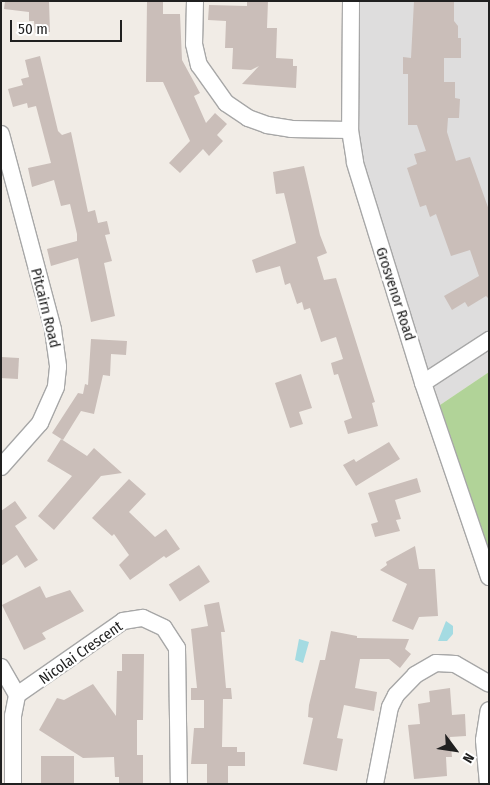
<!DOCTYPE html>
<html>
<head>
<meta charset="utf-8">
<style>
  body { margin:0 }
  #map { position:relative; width:490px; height:785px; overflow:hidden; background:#f1ece6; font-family:"Fira Sans Condensed",sans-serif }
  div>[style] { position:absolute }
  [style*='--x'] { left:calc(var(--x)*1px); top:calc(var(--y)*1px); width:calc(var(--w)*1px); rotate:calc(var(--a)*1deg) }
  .residential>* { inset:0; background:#dedddd }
  .forest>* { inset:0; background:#b1d398 }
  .water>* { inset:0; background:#a4dbe2 }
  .building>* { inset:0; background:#cabeb9; transform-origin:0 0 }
  .roads { filter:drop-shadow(1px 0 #a7a7a7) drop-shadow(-1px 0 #a7a7a7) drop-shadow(0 1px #a7a7a7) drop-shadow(0 -1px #a7a7a7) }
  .minor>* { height:16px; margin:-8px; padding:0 8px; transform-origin:8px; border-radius:8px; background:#fff }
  span { translate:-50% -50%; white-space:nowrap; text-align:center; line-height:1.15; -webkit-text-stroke:4.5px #fff; paint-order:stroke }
  .street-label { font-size:15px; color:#202020 }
  .frame { position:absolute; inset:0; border:2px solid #202020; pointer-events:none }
  .north { position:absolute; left:430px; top:725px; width:50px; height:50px; -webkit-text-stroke:4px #fff; paint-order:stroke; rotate:121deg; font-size:14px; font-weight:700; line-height:20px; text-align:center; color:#202020 }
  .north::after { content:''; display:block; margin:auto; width:18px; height:22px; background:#202020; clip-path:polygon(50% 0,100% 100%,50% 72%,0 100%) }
  .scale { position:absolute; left:10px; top:20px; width:112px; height:22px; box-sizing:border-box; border:2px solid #202020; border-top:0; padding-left:6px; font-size:15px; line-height:18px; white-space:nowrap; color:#202020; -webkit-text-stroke:4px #fff; paint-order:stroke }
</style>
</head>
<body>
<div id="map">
  <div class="residential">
    <i style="clip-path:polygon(355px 1px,489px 1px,489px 372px,440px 405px,354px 154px)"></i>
  </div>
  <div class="forest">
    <i style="clip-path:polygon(489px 372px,489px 552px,440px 405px)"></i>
  </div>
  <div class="water">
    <i style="clip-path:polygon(446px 621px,453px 626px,453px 634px,447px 641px,438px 641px)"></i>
    <i style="clip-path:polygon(299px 639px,309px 642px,303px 663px,295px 660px)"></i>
  </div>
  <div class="building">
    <i style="clip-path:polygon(5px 1px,49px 1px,50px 32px,35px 33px,34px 21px,29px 21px,29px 12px,4px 9px)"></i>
    <i style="clip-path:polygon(147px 1px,163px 1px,163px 14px,180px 14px,182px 60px,200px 93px,194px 96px,206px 123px,215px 113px,227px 124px,217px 135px,223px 141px,209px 156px,203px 149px,180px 173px,169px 163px,190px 141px,163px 82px,146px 82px)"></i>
    <i style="clip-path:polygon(247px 1px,268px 1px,267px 28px,277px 28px,276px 58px,293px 59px,293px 66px,297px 66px,296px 88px,242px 84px,259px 66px,251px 70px,232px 69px,233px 48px,225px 48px,226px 21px,208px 20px,209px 5px,247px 6px)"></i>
    <i style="clip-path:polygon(414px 1px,454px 1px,454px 21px,458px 26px,458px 38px,461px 38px,461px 58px,444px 58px,444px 82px,455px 82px,455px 98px,460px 99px,459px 118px,448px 118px,447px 132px,456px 161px,470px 157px,489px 210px,489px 299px,486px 296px,468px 307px,465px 302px,452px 310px,444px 296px,479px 276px,470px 250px,451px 256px,436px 214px,430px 217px,426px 205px,420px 207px,407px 168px,417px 164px,414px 154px,426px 151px,417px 125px,408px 125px,408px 74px,403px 74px,403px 57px,411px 58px)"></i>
    <i style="clip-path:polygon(40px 56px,58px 131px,62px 135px,71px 132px,88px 212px,95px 210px,98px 223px,107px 221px,110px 234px,105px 235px,112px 261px,104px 263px,115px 316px,91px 322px,78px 258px,51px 266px,47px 249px,77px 241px,77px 234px,70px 204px,61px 206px,54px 180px,32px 187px,28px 168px,51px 163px,36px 106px,28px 108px,27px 103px,13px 107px,8px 89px,23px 85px,21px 79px,29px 77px,25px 60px)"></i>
    <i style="clip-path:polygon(304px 166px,320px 235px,327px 253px,317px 257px,324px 280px,336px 278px,375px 402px,372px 403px,378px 426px,348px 434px,344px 421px,352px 418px,338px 374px,334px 375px,331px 363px,343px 359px,336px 337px,321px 342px,310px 308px,304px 310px,302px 302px,297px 304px,290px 283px,285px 285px,280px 266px,256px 273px,252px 260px,296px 243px,284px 193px,276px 194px,273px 172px)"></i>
    <i style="clip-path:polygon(91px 339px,127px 341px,126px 355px,111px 354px,110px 376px,103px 375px,94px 414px,81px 411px,63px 440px,52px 433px,78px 393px,83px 394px,85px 384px,88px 385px)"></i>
    <i style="left:1px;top:357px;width:18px;height:21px;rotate:3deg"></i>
    <i style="clip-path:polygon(301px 374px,312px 408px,299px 412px,303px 424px,290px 428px,275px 383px)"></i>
    <i style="clip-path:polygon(61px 439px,87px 456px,94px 448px,122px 473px,101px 476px,54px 530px,38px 516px,72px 476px,47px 461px)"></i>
    <i style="clip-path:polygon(389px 442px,400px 459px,356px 486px,343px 465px,354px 459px,356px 462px)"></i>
    <i style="clip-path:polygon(417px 478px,421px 492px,395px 500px,401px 519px,396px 520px,400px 531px,375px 537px,371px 524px,378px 522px,368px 493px)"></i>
    <i style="clip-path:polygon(129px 479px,146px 494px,129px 512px,155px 537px,166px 529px,180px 549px,166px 558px,164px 556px,130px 580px,119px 565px,129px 555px,114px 534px,112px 536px,92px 518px)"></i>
    <i style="clip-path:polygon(15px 501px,27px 518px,15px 526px,38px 560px,25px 568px,17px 555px,1px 566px,1px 511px)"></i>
    <i style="clip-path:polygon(415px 546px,419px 569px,435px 569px,438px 616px,419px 617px,413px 630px,392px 621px,407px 584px,380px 570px,387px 565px,386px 562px)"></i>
    <i style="left:199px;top:565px;width:20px;height:36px;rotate:57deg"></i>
    <i style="clip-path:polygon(40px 586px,46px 598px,70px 590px,84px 611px,42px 633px,46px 639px,24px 650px,2px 605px)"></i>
    <i style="clip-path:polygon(219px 602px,225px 632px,221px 632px,226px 688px,231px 688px,232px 699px,223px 699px,222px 747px,237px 747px,237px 752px,245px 752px,245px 766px,228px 766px,228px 784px,207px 784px,207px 764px,191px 764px,194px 728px,204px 728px,204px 700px,191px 700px,191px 688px,197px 688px,191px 629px,208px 626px,204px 605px)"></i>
    <i style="clip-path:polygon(331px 631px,357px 636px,357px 638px,409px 639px,405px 649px,411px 654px,400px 668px,389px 659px,360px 659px,355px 688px,377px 692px,374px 711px,344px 705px,337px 738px,343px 739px,337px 771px,303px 764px,313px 718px,308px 717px,309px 705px,320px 660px,325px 660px)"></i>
    <i style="clip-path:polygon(122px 654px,144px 654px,143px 720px,137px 720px,137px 755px,143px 755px,143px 784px,119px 784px,119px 777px,115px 777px,114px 757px,83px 758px,39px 730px,57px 698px,64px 700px,93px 684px,116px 716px,117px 671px,122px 671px)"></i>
    <i style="clip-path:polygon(450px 688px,452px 715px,465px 714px,466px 736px,450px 737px,452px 757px,446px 757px,447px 776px,414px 779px,408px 725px,420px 724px,418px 704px,430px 702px,429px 691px)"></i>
    <i style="left:41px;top:756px;width:33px;height:28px"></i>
  </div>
  <div class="roads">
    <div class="minor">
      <i style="--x:195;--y:1;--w:43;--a:91.3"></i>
      <i style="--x:194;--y:44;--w:22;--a:77"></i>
      <i style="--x:199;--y:65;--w:47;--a:54.6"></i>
      <i style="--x:226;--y:103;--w:27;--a:34"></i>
      <i style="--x:248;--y:118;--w:20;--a:20"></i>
      <i style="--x:267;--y:125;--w:24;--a:9"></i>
      <i style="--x:291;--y:129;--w:59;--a:1"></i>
      <i style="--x:351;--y:1;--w:129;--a:90.4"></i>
      <i style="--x:350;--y:130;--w:33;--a:81"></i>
      <i style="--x:355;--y:163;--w:230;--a:72.8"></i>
      <i style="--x:423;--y:383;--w:205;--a:71.2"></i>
      <i style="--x:1;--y:134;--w:203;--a:75.1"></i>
      <i style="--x:53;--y:330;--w:37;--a:82"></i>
      <i style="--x:58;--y:367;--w:20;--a:96"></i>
      <i style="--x:56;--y:387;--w:39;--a:114"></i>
      <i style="--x:40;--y:423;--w:59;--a:131.6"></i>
      <i style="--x:423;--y:383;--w:79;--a:-33.1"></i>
      <i style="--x:1;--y:667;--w:32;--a:60"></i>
      <i style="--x:13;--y:784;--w:68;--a:-90"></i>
      <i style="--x:13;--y:716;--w:21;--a:-79"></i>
      <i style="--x:17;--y:695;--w:129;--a:-34.9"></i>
      <i style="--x:123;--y:621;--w:20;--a:-9"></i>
      <i style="--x:143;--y:618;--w:23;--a:25"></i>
      <i style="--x:164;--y:628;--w:24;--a:57"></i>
      <i style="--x:177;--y:648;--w:136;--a:89.2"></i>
      <i style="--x:375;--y:784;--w:78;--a:-79"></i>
      <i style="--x:390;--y:707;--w:13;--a:-63"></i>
      <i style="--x:396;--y:695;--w:28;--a:-46"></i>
      <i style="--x:415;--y:675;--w:24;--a:-30"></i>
      <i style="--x:436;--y:663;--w:19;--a:3"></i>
      <i style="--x:455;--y:664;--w:39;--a:30"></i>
      <i style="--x:488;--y:784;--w:44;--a:-95.2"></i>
      <i style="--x:484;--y:740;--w:30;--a:-81"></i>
    </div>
  </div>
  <div class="street-label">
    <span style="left:395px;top:294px;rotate:72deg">Grosvenor Road</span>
    <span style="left:45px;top:308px;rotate:76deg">Pitcairn Road</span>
    <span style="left:81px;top:653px;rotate:-35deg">Nicolai Crescent</span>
  </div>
  <div class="frame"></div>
  <div class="north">N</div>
  <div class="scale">50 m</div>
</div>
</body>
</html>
